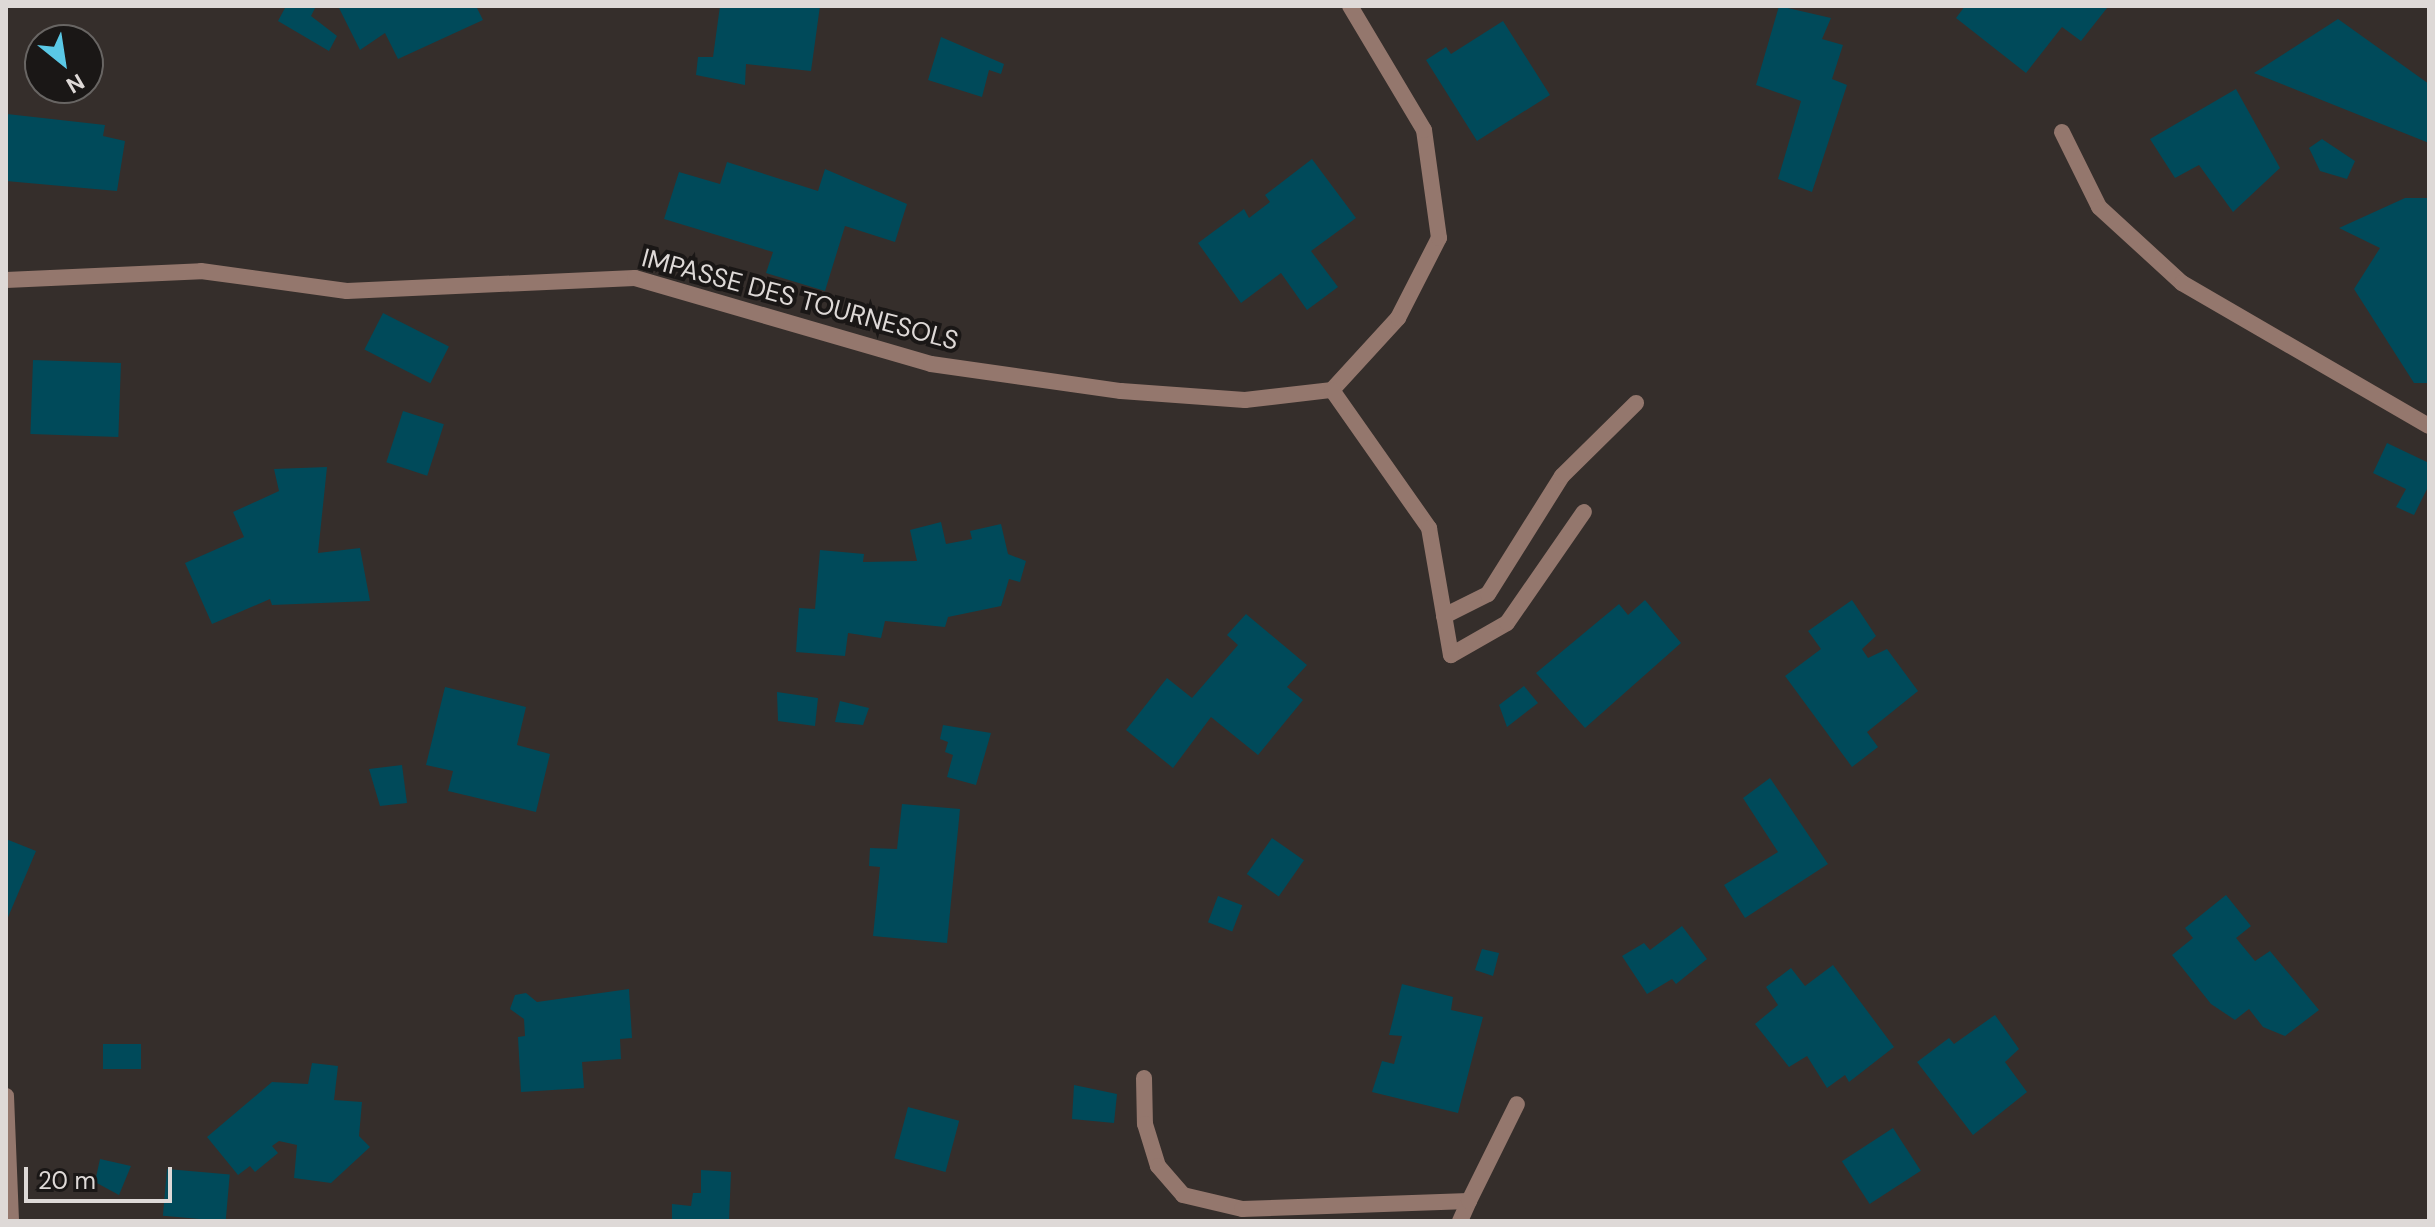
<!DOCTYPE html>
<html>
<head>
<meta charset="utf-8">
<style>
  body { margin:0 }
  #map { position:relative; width:2435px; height:1227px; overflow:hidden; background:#352e2b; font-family:"DM Sans",sans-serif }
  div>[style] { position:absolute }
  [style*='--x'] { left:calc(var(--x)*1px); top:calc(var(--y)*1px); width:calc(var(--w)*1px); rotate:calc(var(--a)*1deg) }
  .building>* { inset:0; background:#004a5a; transform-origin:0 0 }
  .service>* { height:16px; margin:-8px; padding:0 8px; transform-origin:8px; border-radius:8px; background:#94776d }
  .minor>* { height:16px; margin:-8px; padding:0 8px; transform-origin:8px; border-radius:8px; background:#94776d }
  span { translate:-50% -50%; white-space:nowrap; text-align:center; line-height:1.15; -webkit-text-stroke:8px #1a1716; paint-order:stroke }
  .street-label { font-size:26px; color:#ded9d7 }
  .frame { position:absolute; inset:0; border:8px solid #ded9d7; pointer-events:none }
  .north { position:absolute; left:24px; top:24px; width:80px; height:80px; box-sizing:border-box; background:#1a1716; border:2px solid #686563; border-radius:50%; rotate:150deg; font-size:22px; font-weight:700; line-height:32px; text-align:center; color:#ded9d7 }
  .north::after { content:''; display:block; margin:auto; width:28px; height:36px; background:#5ac8e6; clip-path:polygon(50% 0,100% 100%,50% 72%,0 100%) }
  .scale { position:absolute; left:24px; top:1167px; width:148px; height:36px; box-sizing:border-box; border:4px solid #ded9d7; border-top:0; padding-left:10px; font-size:24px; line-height:28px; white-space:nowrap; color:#ded9d7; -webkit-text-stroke:6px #1a1716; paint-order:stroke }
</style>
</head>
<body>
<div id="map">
  <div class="building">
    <i style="clip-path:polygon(286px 6px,316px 6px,311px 16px,337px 36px,329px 51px,278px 21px)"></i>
    <i style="clip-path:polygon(338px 6px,476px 6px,483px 20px,398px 59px,385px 33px,360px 50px)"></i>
    <i style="clip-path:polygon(720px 6px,820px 6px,811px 71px,746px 64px,745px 85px,696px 75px,698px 57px,713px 57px)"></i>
    <i style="clip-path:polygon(1779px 6px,1831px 18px,1822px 39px,1843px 45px,1832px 79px,1847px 85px,1812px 192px,1778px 179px,1801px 101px,1756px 85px)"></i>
    <i style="clip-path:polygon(1965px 6px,2104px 6px,2107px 8px,2081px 41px,2062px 27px,2026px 73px,1956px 18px)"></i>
    <i style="clip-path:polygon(2338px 19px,2429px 84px,2429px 143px,2254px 73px)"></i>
    <i style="clip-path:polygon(1503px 21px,1550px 95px,1477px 141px,1426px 60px,1446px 47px,1451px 54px)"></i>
    <i style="clip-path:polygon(941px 37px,1004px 64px,1001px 74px,989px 70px,982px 97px,928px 80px)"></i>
    <i style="clip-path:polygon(2236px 89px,2280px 168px,2233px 212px,2199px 165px,2175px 178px,2150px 139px)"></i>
    <i style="clip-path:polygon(7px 114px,105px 125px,103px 136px,125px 141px,117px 191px,6px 181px)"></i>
    <i style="clip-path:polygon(2322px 139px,2355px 161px,2347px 179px,2320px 171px,2309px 148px)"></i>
    <i style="clip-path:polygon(1312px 159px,1356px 218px,1311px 251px,1338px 287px,1307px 310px,1281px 273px,1241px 303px,1198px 243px,1244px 209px,1249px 218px,1270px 202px,1265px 195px)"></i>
    <i style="clip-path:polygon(727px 162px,818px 191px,825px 169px,907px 204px,895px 242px,845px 226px,825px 291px,766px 273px,773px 252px,664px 219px,679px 172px,720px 184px)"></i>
    <i style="clip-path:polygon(2405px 198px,2429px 198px,2429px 383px,2414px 383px,2354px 289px,2380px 248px,2339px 228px)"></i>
    <i style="left:383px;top:313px;width:74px;height:41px;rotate:27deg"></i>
    <i style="left:33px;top:360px;width:88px;height:74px;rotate:2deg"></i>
    <i style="left:403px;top:411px;width:43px;height:54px;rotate:18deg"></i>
    <i style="clip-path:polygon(2387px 443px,2429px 463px,2429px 485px,2414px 515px,2396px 507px,2406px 489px,2373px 473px)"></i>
    <i style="clip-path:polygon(327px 467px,318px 553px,360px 548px,370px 601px,272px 605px,270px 599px,212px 624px,185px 563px,244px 537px,233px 512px,279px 491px,274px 469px)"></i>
    <i style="clip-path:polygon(941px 522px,946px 544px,972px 539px,970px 531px,1001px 524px,1008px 554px,1026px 561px,1020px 582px,1009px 579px,1001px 606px,948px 617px,945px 627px,885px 621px,881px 638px,848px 633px,845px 656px,796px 652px,799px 608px,815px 609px,820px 550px,864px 554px,863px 562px,917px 561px,910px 530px)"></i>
    <i style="clip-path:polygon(1645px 600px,1681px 643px,1585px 728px,1536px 673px,1619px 604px,1628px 615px)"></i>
    <i style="clip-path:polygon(1852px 600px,1876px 636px,1862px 649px,1868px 658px,1887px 649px,1918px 691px,1867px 732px,1878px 747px,1852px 767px,1785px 676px,1821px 649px,1808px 631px)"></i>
    <i style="clip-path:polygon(1246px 614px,1307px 665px,1287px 687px,1303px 700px,1258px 755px,1211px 717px,1173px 768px,1126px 730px,1167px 678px,1192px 698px,1238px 645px,1227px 635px)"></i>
    <i style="clip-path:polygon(1524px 686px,1538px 703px,1507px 727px,1499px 705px)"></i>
    <i style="clip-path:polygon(445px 687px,526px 707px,517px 745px,550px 754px,536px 812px,448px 791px,453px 771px,426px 765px)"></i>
    <i style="clip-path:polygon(777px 692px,818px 698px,815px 726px,778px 721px)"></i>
    <i style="clip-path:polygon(840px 701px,869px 708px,863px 725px,835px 722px)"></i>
    <i style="clip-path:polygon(943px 725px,991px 733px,976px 785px,947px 777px,953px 755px,945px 752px,948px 742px,940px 739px)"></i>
    <i style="clip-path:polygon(402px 765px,407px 803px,380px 806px,369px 769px)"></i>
    <i style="clip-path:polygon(1770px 778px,1828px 864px,1745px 918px,1724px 885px,1778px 852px,1743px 798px)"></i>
    <i style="clip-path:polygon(902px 804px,960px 809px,947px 943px,873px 936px,880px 867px,869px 866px,870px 848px,897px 849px)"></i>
    <i style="left:1272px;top:838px;width:39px;height:44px;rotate:35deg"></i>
    <i style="clip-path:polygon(6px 839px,36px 851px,6px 922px)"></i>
    <i style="clip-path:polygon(2226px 895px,2251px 926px,2236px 938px,2255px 961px,2270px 951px,2319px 1010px,2285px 1036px,2263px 1027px,2249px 1009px,2235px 1020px,2211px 1004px,2172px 955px,2193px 938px,2185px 928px)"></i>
    <i style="left:1218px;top:896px;width:26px;height:28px;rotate:21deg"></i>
    <i style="clip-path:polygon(1682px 926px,1707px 959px,1676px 984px,1672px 979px,1647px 994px,1622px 956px,1644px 943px,1650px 950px)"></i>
    <i style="clip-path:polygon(1482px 949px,1499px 953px,1493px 976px,1475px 970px)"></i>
    <i style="clip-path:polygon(1833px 965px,1894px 1047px,1849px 1082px,1845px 1075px,1827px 1088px,1807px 1056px,1789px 1067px,1755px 1024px,1778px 1005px,1766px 987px,1791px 968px,1805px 986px)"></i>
    <i style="clip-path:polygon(1402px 984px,1453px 997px,1451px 1010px,1483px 1017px,1458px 1113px,1372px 1092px,1382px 1061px,1394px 1064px,1402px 1036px,1389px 1035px)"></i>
    <i style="clip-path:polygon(629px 989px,632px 1038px,620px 1039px,621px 1059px,582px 1062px,584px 1088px,521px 1092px,518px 1037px,525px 1036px,524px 1019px,510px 1009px,515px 995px,526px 993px,537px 1002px)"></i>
    <i style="clip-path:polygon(1995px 1015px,2019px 1049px,2005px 1062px,2027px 1092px,1973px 1135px,1917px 1062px,1949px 1038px,1954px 1044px)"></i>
    <i style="left:141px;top:1044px;width:25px;height:38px;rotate:90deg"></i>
    <i style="clip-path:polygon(312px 1063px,338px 1066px,334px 1100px,362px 1102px,359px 1136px,370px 1147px,331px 1183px,294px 1178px,297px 1145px,279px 1141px,272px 1146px,278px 1153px,255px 1172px,250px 1166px,238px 1175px,207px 1137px,272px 1082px,308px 1084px)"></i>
    <i style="clip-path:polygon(1074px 1085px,1117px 1094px,1114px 1123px,1072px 1119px)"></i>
    <i style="left:908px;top:1107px;width:53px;height:53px;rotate:15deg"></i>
    <i style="left:1893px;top:1128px;width:51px;height:61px;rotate:57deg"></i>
    <i style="clip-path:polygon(100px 1159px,131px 1166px,119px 1195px,95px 1182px)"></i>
    <i style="left:167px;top:1169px;width:63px;height:47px;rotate:5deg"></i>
    <i style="clip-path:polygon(701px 1170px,731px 1172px,729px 1221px,672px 1221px,672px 1204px,691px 1206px,693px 1193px,701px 1193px)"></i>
  </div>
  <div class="service">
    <i style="--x:2062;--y:132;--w:84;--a:63.7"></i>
    <i style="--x:2099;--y:207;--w:113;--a:42.5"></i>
    <i style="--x:2182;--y:283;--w:285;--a:30.1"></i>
    <i style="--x:1444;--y:616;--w:49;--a:-26.6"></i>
    <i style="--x:1488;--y:594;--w:139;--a:-57.9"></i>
    <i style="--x:1562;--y:476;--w:104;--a:-44.6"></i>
    <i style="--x:1451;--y:655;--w:64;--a:-29.7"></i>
    <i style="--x:1507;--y:623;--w:135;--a:-55.3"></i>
  </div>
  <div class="minor">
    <i style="--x:6;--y:280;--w:195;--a:-2.6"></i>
    <i style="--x:201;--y:271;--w:147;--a:7.8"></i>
    <i style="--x:347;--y:291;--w:288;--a:-2.6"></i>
    <i style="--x:635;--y:278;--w:308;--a:16.2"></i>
    <i style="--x:931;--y:364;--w:192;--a:8.1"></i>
    <i style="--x:1121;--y:391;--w:124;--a:4.2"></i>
    <i style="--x:1245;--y:400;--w:88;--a:-6.6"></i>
    <i style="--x:1332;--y:390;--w:98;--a:-47.5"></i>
    <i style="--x:1398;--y:318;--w:90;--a:-62.9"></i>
    <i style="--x:1439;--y:238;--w:109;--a:-97.9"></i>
    <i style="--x:1424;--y:130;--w:144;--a:-120.8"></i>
    <i style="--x:1332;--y:390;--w:169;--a:54.9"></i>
    <i style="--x:1429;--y:528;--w:129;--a:80.2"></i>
    <i style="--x:1144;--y:1078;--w:46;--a:88.8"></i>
    <i style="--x:1145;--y:1124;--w:44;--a:72.8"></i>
    <i style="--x:1158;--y:1166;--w:38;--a:49"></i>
    <i style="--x:1183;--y:1195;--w:61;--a:13.3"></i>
    <i style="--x:1242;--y:1209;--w:227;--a:-2"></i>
    <i style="--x:1469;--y:1201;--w:22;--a:114"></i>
    <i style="--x:6;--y:1096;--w:125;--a:87.7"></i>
    <i style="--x:1469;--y:1201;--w:108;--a:-63.7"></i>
  </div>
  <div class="street-label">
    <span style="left:800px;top:300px;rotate:15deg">IMPASSE DES TOURNESOLS</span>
  </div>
  <div class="frame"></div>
  <div class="north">N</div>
  <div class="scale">20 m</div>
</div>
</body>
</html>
